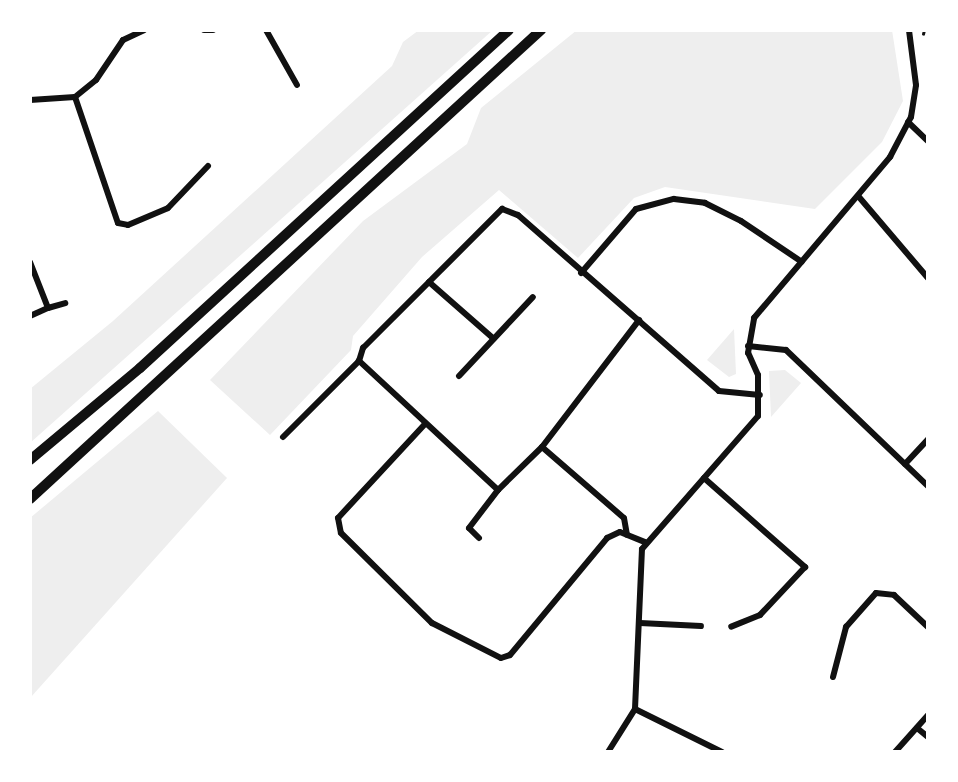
<!DOCTYPE html>
<html>
<head>
<meta charset="utf-8">
<style>
  body { margin:0 }
  #map { position:relative; width:958px; height:782px; overflow:hidden; background:#fff; font-family:Mulish,sans-serif }
  div>[style] { position:absolute }
  [style*='--x'] { left:calc(var(--x)*1px); top:calc(var(--y)*1px); width:calc(var(--w)*1px); rotate:calc(var(--a)*1deg) }
  .green>* { inset:0; background:#eee }
  .path>* { height:2.5px; margin:-1.25px; padding:0 1.25px; transform-origin:1.25px; border-radius:1.25px; background:#111 }
  .minor>* { height:6px; margin:-3px; padding:0 3px; transform-origin:3px; border-radius:3px; background:#111 }
  .trunk>* { height:10px; margin:-5px; padding:0 5px; transform-origin:5px; border-radius:5px; background:#111 }
  span { translate:-50% -50%; white-space:nowrap; text-align:center; line-height:1.15; -webkit-text-stroke:5px #fff; paint-order:stroke }
  .frame { position:absolute; inset:0; border:32px solid #fff; pointer-events:none }
</style>
</head>
<body>
<div id="map">
  <div class="green">
    <i style="clip-path:polygon(419px 30px,493px 30px,30px 443px,30px 389px,113px 321px,392px 66px,403px 42px)"></i>
    <i style="clip-path:polygon(577px 30px,892px 30px,903px 101px,882px 142px,815px 209px,665px 187px,634px 198px,578px 258px,499px 190px,422px 257px,353px 336px,351px 350px,270px 435px,210px 380px,363px 221px,467px 144px,481px 108px)"></i>
    <i style="clip-path:polygon(734px 329px,736px 374px,729px 377px,707px 360px)"></i>
    <i style="clip-path:polygon(785px 370px,801px 383px,771px 417px,769px 371px)"></i>
    <i style="clip-path:polygon(158px 411px,227px 478px,31px 697px,30px 518px)"></i>
  </div>
  <div class="path">
    <i style="--x:923;--y:34;--w:4;--a:-76"></i>
  </div>
  <div class="minor">
    <i style="--x:204;--y:30;--w:9;--a:0"></i>
    <i style="--x:266;--y:30;--w:63;--a:60.6"></i>
    <i style="--x:75;--y:97;--w:133;--a:71.2"></i>
    <i style="--x:118;--y:223;--w:10;--a:11"></i>
    <i style="--x:128;--y:225;--w:43;--a:-23"></i>
    <i style="--x:168;--y:208;--w:58;--a:-46.4"></i>
    <i style="--x:30;--y:100;--w:45;--a:-3.8"></i>
    <i style="--x:75;--y:97;--w:27;--a:-39"></i>
    <i style="--x:96;--y:80;--w:48;--a:-56"></i>
    <i style="--x:123;--y:40;--w:23;--a:-25"></i>
    <i style="--x:908;--y:122;--w:28;--a:44"></i>
    <i style="--x:859;--y:197;--w:106;--a:49.6"></i>
    <i style="--x:30;--y:262;--w:49;--a:68.6"></i>
    <i style="--x:48;--y:308;--w:18;--a:-16"></i>
    <i style="--x:581;--y:273;--w:84;--a:-49.3"></i>
    <i style="--x:636;--y:209;--w:39;--a:-15"></i>
    <i style="--x:674;--y:199;--w:31;--a:7"></i>
    <i style="--x:705;--y:203;--w:40;--a:26.6"></i>
    <i style="--x:741;--y:221;--w:73;--a:33.9"></i>
    <i style="--x:429;--y:282;--w:86;--a:41.2"></i>
    <i style="--x:30;--y:316;--w:20;--a:-24"></i>
    <i style="--x:748;--y:346;--w:38;--a:6"></i>
    <i style="--x:786;--y:350;--w:197;--a:43.8"></i>
    <i style="--x:459;--y:376;--w:108;--a:-46.9"></i>
    <i style="--x:425;--y:424;--w:128;--a:132.8"></i>
    <i style="--x:338;--y:518;--w:15;--a:79"></i>
    <i style="--x:341;--y:533;--w:128;--a:44.7"></i>
    <i style="--x:432;--y:623;--w:77;--a:26.9"></i>
    <i style="--x:501;--y:658;--w:9;--a:-18"></i>
    <i style="--x:510;--y:655;--w:152;--a:-50.3"></i>
    <i style="--x:607;--y:538;--w:14;--a:-25"></i>
    <i style="--x:620;--y:532;--w:27;--a:22"></i>
    <i style="--x:283;--y:437;--w:107;--a:-45"></i>
    <i style="--x:542;--y:447;--w:62;--a:135.7"></i>
    <i style="--x:498;--y:490;--w:190;--a:-137.1"></i>
    <i style="--x:359;--y:361;--w:14;--a:-73"></i>
    <i style="--x:363;--y:348;--w:197;--a:-45"></i>
    <i style="--x:502;--y:209;--w:17;--a:21"></i>
    <i style="--x:518;--y:215;--w:267;--a:41.2"></i>
    <i style="--x:719;--y:391;--w:41;--a:5.6"></i>
    <i style="--x:542;--y:447;--w:160;--a:-52.6"></i>
    <i style="--x:542;--y:447;--w:108;--a:40.9"></i>
    <i style="--x:624;--y:518;--w:17;--a:80"></i>
    <i style="--x:905;--y:464;--w:34;--a:-47"></i>
    <i style="--x:704;--y:478;--w:135;--a:41.4"></i>
    <i style="--x:805;--y:567;--w:66;--a:133.2"></i>
    <i style="--x:760;--y:615;--w:31;--a:158"></i>
    <i style="--x:479;--y:538;--w:14;--a:-135"></i>
    <i style="--x:469;--y:528;--w:48;--a:-52.7"></i>
    <i style="--x:640;--y:623;--w:61;--a:2.8"></i>
    <i style="--x:833;--y:677;--w:52;--a:-75.4"></i>
    <i style="--x:846;--y:627;--w:45;--a:-48.6"></i>
    <i style="--x:876;--y:593;--w:18;--a:6"></i>
    <i style="--x:894;--y:595;--w:47;--a:43.3"></i>
    <i style="--x:635;--y:709;--w:97;--a:26.3"></i>
    <i style="--x:917;--y:728;--w:14;--a:39"></i>
    <i style="--x:608;--y:752;--w:51;--a:-57.9"></i>
    <i style="--x:635;--y:709;--w:160;--a:-87.5"></i>
    <i style="--x:642;--y:549;--w:176;--a:-48.9"></i>
    <i style="--x:758;--y:416;--w:41;--a:-90"></i>
    <i style="--x:758;--y:375;--w:24;--a:-114"></i>
    <i style="--x:748;--y:353;--w:36;--a:-80"></i>
    <i style="--x:754;--y:318;--w:211;--a:-49.8"></i>
    <i style="--x:890;--y:157;--w:45;--a:-62.3"></i>
    <i style="--x:911;--y:117;--w:32;--a:-81"></i>
    <i style="--x:916;--y:85;--w:55;--a:-97.3"></i>
    <i style="--x:895;--y:752;--w:50;--a:-48.3"></i>
  </div>
  <div class="trunk">
    <i style="--x:30;--y:460;--w:143;--a:-39.9"></i>
    <i style="--x:140;--y:368;--w:500;--a:-42.49"></i>
    <i style="--x:30;--y:499;--w:694;--a:-42.55"></i>
  </div>
  <div class="frame"></div>
</div>
</body>
</html>
